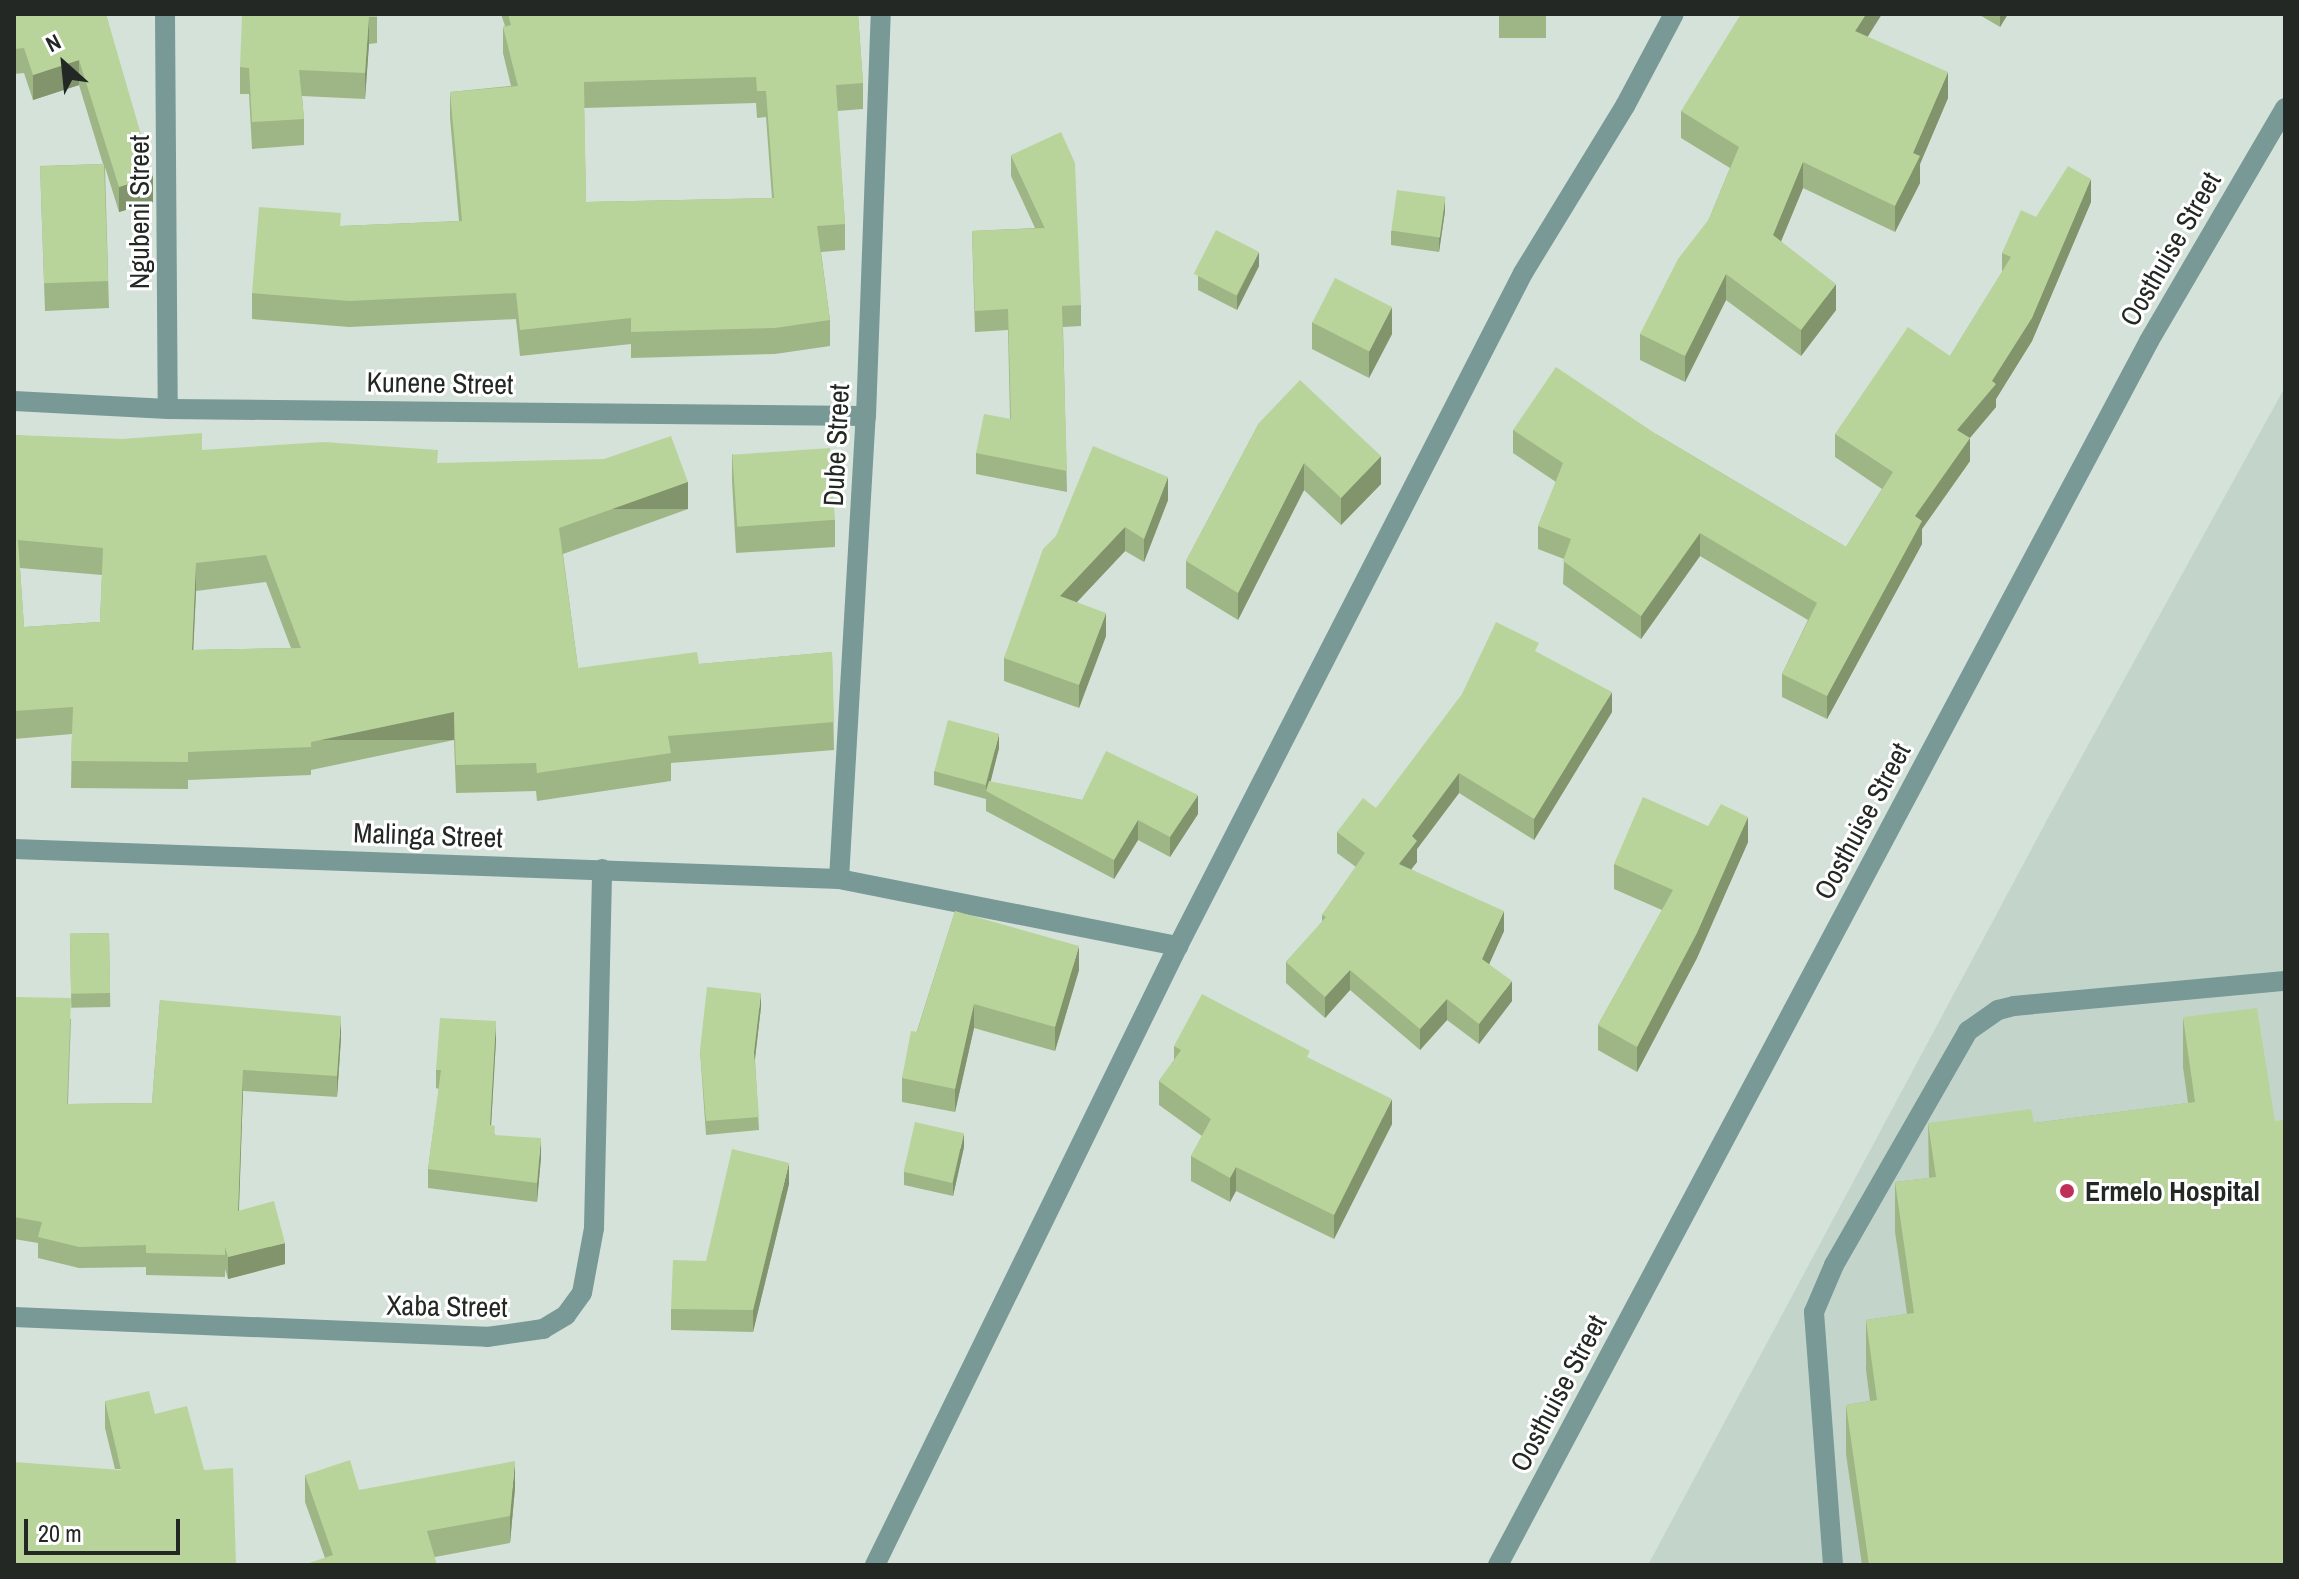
<!DOCTYPE html>
<html>
<head>
<meta charset="utf-8">
<style>
  body { margin:0 }
  #map { position:relative; width:2299px; height:1579px; overflow:hidden; background:#d5e2da; font-family:"Archivo Narrow",sans-serif }
  div>[style] { position:absolute }
  [style*='--x'] { left:calc(var(--x)*1px); top:calc(var(--y)*1px); width:calc(var(--w)*1px); rotate:calc(var(--a)*1deg) }
  .built>* { inset:0; background:#c3d5ca }
  .minor>* { height:20px; margin:-10px; padding:0 10px; transform-origin:10px; border-radius:10px; background:#789996 }
  .wall>* { inset:0; background:#9eb685; transform-origin:0 0 }
  .shaded-wall>* { inset:0; background:#81946c; transform-origin:0 0 }
  .building>* { inset:0; background:#b8d49b; transform-origin:0 0 }
  .dots>* { width:22px; height:22px; translate:-50% -50%; box-sizing:border-box; border:4px solid #fff; border-radius:50% }
  span { translate:-50% -50%; white-space:nowrap; text-align:center; line-height:1.15; -webkit-text-stroke:6px #fff; paint-order:stroke }
  .street-label { font-size:28px; color:#232825 }
  .poi-label { font-size:28px; color:#232825; font-weight:700 }
  .left { translate:0 -50%; text-align:left }
  .frame { position:absolute; inset:0; border:16px solid #232825; pointer-events:none }
  .north { position:absolute; left:24px; top:24px; width:80px; height:80px; -webkit-text-stroke:6px #fff; paint-order:stroke; rotate:333deg; font-size:22px; font-weight:700; line-height:32px; text-align:center; color:#232825 }
  .north::after { content:''; display:block; margin:auto; width:28px; height:36px; background:#232825; clip-path:polygon(50% 0,100% 100%,50% 72%,0 100%) }
  .scale { position:absolute; left:24px; top:1519px; width:156px; height:36px; box-sizing:border-box; border:4px solid #232825; border-top:0; padding-left:10px; font-size:24px; line-height:28px; white-space:nowrap; color:#232825; -webkit-text-stroke:6px #fff; paint-order:stroke }
</style>
</head>
<body>
<div id="map">
  <div class="built">
    <i style="clip-path:polygon(2285px 387px,2285px 1565px,1648px 1565px,2048px 818px)"></i>
  </div>
  <div class="minor">
    <i style="--x:165;--y:14;--w:395;--a:89.6"></i>
    <i style="--x:14;--y:401;--w:154;--a:3"></i>
    <i style="--x:168;--y:409;--w:698;--a:0.57"></i>
    <i style="--x:14;--y:849;--w:826;--a:2.08"></i>
    <i style="--x:839;--y:879;--w:346;--a:11.2"></i>
    <i style="--x:839;--y:879;--w:464;--a:-86.7"></i>
    <i style="--x:866;--y:416;--w:402;--a:-87.9"></i>
    <i style="--x:14;--y:1317;--w:473;--a:2.4"></i>
    <i style="--x:487;--y:1337;--w:57;--a:-8.1"></i>
    <i style="--x:543;--y:1329;--w:27;--a:-31"></i>
    <i style="--x:566;--y:1315;--w:27;--a:-54"></i>
    <i style="--x:582;--y:1293;--w:66;--a:-79.5"></i>
    <i style="--x:594;--y:1228;--w:359;--a:-88.7"></i>
    <i style="--x:875;--y:1565;--w:689;--a:-63.92"></i>
    <i style="--x:1178;--y:946;--w:756;--a:-62.86"></i>
    <i style="--x:1523;--y:273;--w:196;--a:-58.6"></i>
    <i style="--x:1625;--y:106;--w:104;--a:-62"></i>
    <i style="--x:1498;--y:1565;--w:1386;--a:-61.99"></i>
    <i style="--x:2149;--y:341;--w:270;--a:-59.7"></i>
    <i style="--x:1833;--y:1565;--w:254;--a:-94.3"></i>
    <i style="--x:1814;--y:1312;--w:51;--a:-66.9"></i>
    <i style="--x:1834;--y:1265;--w:270;--a:-60.2"></i>
    <i style="--x:1968;--y:1031;--w:37;--a:-35"></i>
    <i style="--x:1998;--y:1010;--w:16;--a:-14"></i>
    <i style="--x:2014;--y:1006;--w:272;--a:-5.3"></i>
  </div>
  <div class="wall">
    <i style="clip-path:polygon(14px 14px,106px 14px,153px 202px,119px 212px,105px 167px,109px 308px,45px 311px,40px 166px,103px 164px,79px 85px,33px 100px,24px 73px,14px 74px)"></i>
    <i style="clip-path:polygon(377px 14px,377px 43px,369px 44px,365px 99px,302px 96px,304px 119px,304px 145px,252px 149px,249px 94px,240px 94px,240px 67px)"></i>
    <i style="clip-path:polygon(evenodd,501px 14px,858px 14px,863px 83px,863px 109px,837px 111px,845px 224px,845px 250px,821px 252px,830px 320px,830px 346px,775px 354px,631px 358px,631px 344px,520px 356px,516px 319px,349px 327px,252px 319px,252px 293px,341px 226px,459px 221px,450px 118px,450px 92px,511px 86px,503px 53px,503px 27px,505px 26px,501px 14px,756px 103px,757px 118px,766px 117px,772px 198px,586px 202px,584px 108px,756px 103px)"></i>
    <i style="left:1499px;top:14px;width:47px;height:24px"></i>
    <i style="clip-path:polygon(1978px 14px,2008px 14px,2000px 27px)"></i>
    <i style="clip-path:polygon(1868px 37px,1948px 98px,1920px 164px,1920px 183px,1895px 232px,1803px 188px,1781px 241px,1836px 310px,1801px 356px,1726px 300px,1685px 382px,1640px 360px,1640px 334px,1709px 219px,1730px 168px,1681px 138px,1681px 111px)"></i>
    <i style="clip-path:polygon(1011px 155px,1081px 305px,1081px 326px,1063px 327px,1067px 492px,976px 474px,976px 453px,1010px 419px,1008px 330px,975px 332px,972px 231px,1035px 228px,1011px 176px)"></i>
    <i style="clip-path:polygon(2091px 202px,2032px 341px,1996px 399px,1996px 407px,1970px 438px,1970px 461px,1922px 529px,1922px 544px,1827px 719px,1782px 697px,1782px 674px,1808px 620px,1700px 556px,1641px 639px,1563px 584px,1564px 559px,1538px 549px,1538px 526px,1556px 482px,1513px 453px,1513px 430px,1656px 434px,1846px 547px,1882px 489px,1835px 457px,1835px 434px,1950px 356px,2002px 272px,2002px 253px,2036px 217px)"></i>
    <i style="clip-path:polygon(1445px 211px,1439px 252px,1391px 245px,1391px 231px)"></i>
    <i style="clip-path:polygon(1259px 266px,1237px 310px,1198px 290px,1198px 276px)"></i>
    <i style="clip-path:polygon(1312px 322px,1392px 334px,1369px 378px,1312px 349px)"></i>
    <i style="clip-path:polygon(1259px 423px,1381px 484px,1341px 525px,1304px 490px,1238px 620px,1186px 588px,1186px 561px)"></i>
    <i style="clip-path:polygon(evenodd,14px 435px,202px 450px,438px 463px,688px 509px,563px 554px,578px 668px,699px 664px,832px 652px,834px 750px,671px 763px,671px 781px,537px 801px,536px 791px,456px 793px,454px 740px,311px 770px,311px 775px,188px 780px,188px 789px,71px 788px,72px 734px,14px 739px,14px 435px,20px 568px,102px 575px,100px 622px,24px 627px,20px 568px,14px 435px,266px 582px,291px 648px,193px 650px,196px 591px,266px 582px)"></i>
    <i style="clip-path:polygon(732px 454px,835px 520px,835px 547px,736px 553px,732px 481px)"></i>
    <i style="clip-path:polygon(1168px 500px,1144px 562px,1125px 551px,1077px 602px,1106px 636px,1079px 708px,1004px 681px,1004px 658px,1056px 536px)"></i>
    <i style="clip-path:polygon(1539px 653px,1612px 712px,1534px 840px,1459px 793px,1417px 849px,1417px 862px,1411px 869px,1504px 931px,1489px 964px,1512px 1001px,1479px 1044px,1447px 1020px,1420px 1050px,1350px 990px,1325px 1018px,1286px 983px,1286px 962px,1322px 922px,1322px 915px,1356px 867px,1337px 853px,1337px 832px,1376px 808px)"></i>
    <i style="clip-path:polygon(999px 748px,990px 782px,1082px 800px,1198px 814px,1170px 857px,1138px 840px,1114px 879px,986px 811px,986px 799px,934px 785px,934px 771px)"></i>
    <i style="clip-path:polygon(1708px 826px,1748px 842px,1697px 958px,1637px 1072px,1598px 1050px,1598px 1025px,1662px 910px,1614px 889px,1614px 864px)"></i>
    <i style="clip-path:polygon(955px 911px,1079px 970px,1055px 1051px,974px 1028px,955px 1112px,902px 1102px,902px 1078px)"></i>
    <i style="left:109px;top:933px;width:74px;height:39px;rotate:89deg"></i>
    <i style="clip-path:polygon(14px 997px,71px 1019px,68px 1104px,152px 1103px,160px 1000px,341px 1038px,337px 1097px,243px 1091px,239px 1211px,285px 1264px,228px 1279px,225px 1269px,225px 1277px,146px 1275px,146px 1267px,79px 1268px,38px 1258px,38px 1243px,14px 1239px)"></i>
    <i style="clip-path:polygon(761px 1007px,755px 1060px,759px 1130px,706px 1135px,700px 1050px)"></i>
    <i style="clip-path:polygon(2183px 1017px,2285px 1565px,1862px 1565px,1846px 1454px,1846px 1405px,1870px 1401px,1866px 1370px,1866px 1320px,1907px 1314px,1895px 1232px,1895px 1182px,1929px 1178px,1928px 1123px,2034px 1123px,2188px 1103px,2183px 1067px)"></i>
    <i style="clip-path:polygon(496px 1040px,491px 1125px,495px 1135px,541px 1157px,537px 1202px,428px 1188px,428px 1169px,439px 1089px,436px 1088px,436px 1070px)"></i>
    <i style="clip-path:polygon(1174px 1046px,1310px 1059px,1392px 1124px,1334px 1239px,1236px 1191px,1230px 1202px,1191px 1181px,1191px 1156px,1202px 1136px,1159px 1105px,1159px 1081px,1174px 1060px)"></i>
    <i style="clip-path:polygon(964px 1147px,953px 1196px,904px 1185px,904px 1172px)"></i>
    <i style="clip-path:polygon(789px 1184px,753px 1332px,671px 1330px,671px 1309px,706px 1261px)"></i>
    <i style="clip-path:polygon(105px 1401px,155px 1414px,204px 1470px,115px 1469px,105px 1428px)"></i>
    <i style="clip-path:polygon(305px 1475px,359px 1490px,515px 1488px,510px 1543px,435px 1557px,325px 1558px,305px 1502px)"></i>
  </div>
  <div class="shaded-wall">
    <i style="clip-path:polygon(1866px 14px,1882px 14px,1855px 57px,1855px 31px)"></i>
    <i style="clip-path:polygon(2000px 14px,2008px 14px,2000px 27px)"></i>
    <i style="clip-path:polygon(369px 17px,369px 44px,365px 99px,365px 73px)"></i>
    <i style="clip-path:polygon(79px 60px,79px 85px,33px 100px,33px 75px)"></i>
    <i style="clip-path:polygon(1948px 72px,1948px 98px,1920px 164px,1920px 183px,1895px 232px,1895px 206px,1913px 153px)"></i>
    <i style="clip-path:polygon(1803px 162px,1803px 188px,1773px 261px,1773px 235px)"></i>
    <i style="clip-path:polygon(153px 176px,153px 202px,119px 212px,119px 187px)"></i>
    <i style="clip-path:polygon(2091px 179px,2091px 202px,2032px 341px,1996px 399px,1996px 407px,1957px 453px,1957px 430px)"></i>
    <i style="clip-path:polygon(1445px 197px,1445px 211px,1439px 252px,1439px 238px)"></i>
    <i style="clip-path:polygon(1259px 252px,1259px 266px,1237px 310px,1237px 296px)"></i>
    <i style="clip-path:polygon(1726px 274px,1726px 300px,1685px 382px,1685px 356px)"></i>
    <i style="clip-path:polygon(1836px 284px,1836px 310px,1801px 356px,1801px 330px)"></i>
    <i style="clip-path:polygon(1392px 307px,1392px 334px,1369px 378px,1369px 351px)"></i>
    <i style="clip-path:polygon(1970px 438px,1970px 461px,1922px 529px,1922px 544px,1827px 719px,1827px 696px,1915px 516px)"></i>
    <i style="clip-path:polygon(1381px 456px,1381px 484px,1341px 525px,1341px 498px)"></i>
    <i style="clip-path:polygon(1304px 463px,1304px 490px,1238px 620px,1238px 593px)"></i>
    <i style="clip-path:polygon(1168px 477px,1168px 500px,1144px 562px,1144px 539px)"></i>
    <i style="left:688px;top:482px;width:27px;height:137px;rotate:90deg"></i>
    <i style="clip-path:polygon(1125px 527px,1125px 551px,1060px 620px,1060px 596px)"></i>
    <i style="clip-path:polygon(1700px 533px,1700px 556px,1641px 639px,1641px 616px)"></i>
    <i style="clip-path:polygon(196px 563px,196px 591px,192px 678px,192px 650px)"></i>
    <i style="clip-path:polygon(1106px 613px,1106px 636px,1079px 708px,1079px 685px)"></i>
    <i style="clip-path:polygon(1612px 692px,1612px 712px,1534px 840px,1534px 819px)"></i>
    <i style="left:454px;top:712px;width:28px;height:146px;rotate:90deg"></i>
    <i style="clip-path:polygon(999px 734px,999px 748px,988px 792px,986px 791px,986px 785px)"></i>
    <i style="clip-path:polygon(1459px 773px,1459px 793px,1417px 849px,1417px 862px,1399px 885px,1399px 864px,1412px 836px)"></i>
    <i style="clip-path:polygon(1198px 795px,1198px 814px,1170px 857px,1170px 837px)"></i>
    <i style="clip-path:polygon(1748px 817px,1748px 842px,1697px 958px,1637px 1072px,1637px 1047px)"></i>
    <i style="clip-path:polygon(1138px 820px,1138px 840px,1114px 879px,1114px 860px)"></i>
    <i style="clip-path:polygon(1504px 911px,1504px 931px,1482px 980px,1482px 959px)"></i>
    <i style="clip-path:polygon(1079px 946px,1079px 970px,1055px 1051px,1055px 1027px)"></i>
    <i style="clip-path:polygon(1350px 970px,1350px 990px,1325px 1018px,1325px 997px)"></i>
    <i style="clip-path:polygon(1512px 981px,1512px 1001px,1479px 1044px,1479px 1024px)"></i>
    <i style="clip-path:polygon(761px 993px,761px 1007px,754px 1066px,754px 1052px)"></i>
    <i style="clip-path:polygon(1447px 999px,1447px 1020px,1420px 1050px,1420px 1029px)"></i>
    <i style="clip-path:polygon(974px 1004px,974px 1028px,955px 1112px,955px 1089px)"></i>
    <i style="clip-path:polygon(341px 1016px,341px 1038px,337px 1097px,337px 1076px)"></i>
    <i style="clip-path:polygon(496px 1021px,496px 1040px,490px 1144px,490px 1125px)"></i>
    <i style="clip-path:polygon(243px 1070px,243px 1091px,238px 1232px,238px 1211px)"></i>
    <i style="clip-path:polygon(1392px 1099px,1392px 1124px,1334px 1239px,1334px 1215px)"></i>
    <i style="clip-path:polygon(964px 1133px,964px 1147px,953px 1196px,953px 1182px)"></i>
    <i style="clip-path:polygon(541px 1138px,541px 1157px,537px 1202px,537px 1183px)"></i>
    <i style="clip-path:polygon(789px 1163px,789px 1184px,753px 1332px,753px 1310px)"></i>
    <i style="clip-path:polygon(1236px 1167px,1236px 1191px,1230px 1202px,1230px 1178px)"></i>
    <i style="clip-path:polygon(285px 1243px,285px 1264px,228px 1279px,228px 1257px)"></i>
    <i style="clip-path:polygon(515px 1461px,515px 1488px,510px 1543px,510px 1516px)"></i>
  </div>
  <div class="building">
    <i style="clip-path:polygon(14px 14px,106px 14px,153px 176px,119px 187px,79px 60px,33px 75px,24px 48px,14px 49px)"></i>
    <i style="clip-path:polygon(242px 14px,377px 14px,377px 17px,369px 17px,365px 73px,299px 70px,304px 119px,252px 122px,249px 68px,240px 67px)"></i>
    <i style="clip-path:polygon(evenodd,508px 14px,858px 14px,863px 83px,836px 85px,845px 224px,817px 226px,830px 320px,775px 328px,631px 332px,631px 318px,520px 330px,516px 293px,349px 301px,252px 293px,259px 207px,341px 213px,340px 226px,462px 221px,450px 92px,518px 86px,503px 27px,511px 25px,508px 14px,756px 77px,757px 91px,766px 91px,774px 198px,586px 202px,584px 82px,756px 77px)"></i>
    <i style="clip-path:polygon(1741px 14px,1866px 14px,1855px 31px,1948px 72px,1913px 153px,1920px 156px,1895px 206px,1803px 162px,1773px 235px,1836px 284px,1801px 330px,1726px 274px,1685px 356px,1640px 334px,1678px 259px,1709px 219px,1739px 147px,1681px 111px)"></i>
    <i style="clip-path:polygon(1061px 132px,1075px 163px,1081px 305px,1062px 306px,1067px 471px,976px 453px,984px 414px,1011px 419px,1008px 309px,975px 311px,972px 231px,1045px 228px,1011px 155px)"></i>
    <i style="left:104px;top:164px;width:117px;height:64px;rotate:88deg"></i>
    <i style="clip-path:polygon(2068px 166px,2091px 179px,2032px 318px,1992px 381px,1996px 384px,1957px 430px,1970px 438px,1915px 516px,1922px 521px,1827px 696px,1782px 674px,1817px 603px,1700px 533px,1641px 616px,1563px 561px,1571px 539px,1538px 526px,1563px 463px,1513px 430px,1556px 367px,1656px 434px,1846px 547px,1893px 472px,1835px 434px,1908px 327px,1950px 356px,2011px 257px,2002px 253px,2021px 210px,2036px 217px)"></i>
    <i style="left:1397px;top:190px;width:49px;height:41px;rotate:8deg"></i>
    <i style="left:1216px;top:230px;width:48px;height:49px;rotate:27deg"></i>
    <i style="left:1335px;top:278px;width:64px;height:50px;rotate:27deg"></i>
    <i style="clip-path:polygon(1300px 380px,1381px 456px,1341px 498px,1304px 463px,1238px 593px,1186px 561px,1259px 423px)"></i>
    <i style="clip-path:polygon(evenodd,202px 433px,202px 450px,324px 442px,438px 450px,437px 463px,604px 459px,671px 436px,688px 482px,559px 528px,578px 668px,697px 652px,699px 664px,832px 652px,834px 722px,668px 736px,671px 753px,537px 773px,536px 763px,456px 765px,454px 712px,311px 742px,311px 747px,188px 752px,188px 762px,71px 761px,73px 707px,14px 711px,14px 435px,122px 439px,202px 433px,18px 540px,103px 548px,100px 622px,24px 627px,18px 540px,202px 433px,266px 555px,301px 648px,192px 650px,196px 563px,266px 555px)"></i>
    <i style="clip-path:polygon(1093px 446px,1168px 477px,1144px 539px,1125px 527px,1060px 596px,1106px 613px,1079px 685px,1004px 658px,1043px 549px,1056px 536px)"></i>
    <i style="left:830px;top:448px;width:72px;height:98px;rotate:86deg"></i>
    <i style="clip-path:polygon(1496px 622px,1539px 643px,1535px 651px,1612px 692px,1534px 819px,1459px 773px,1412px 836px,1417px 841px,1399px 864px,1504px 911px,1482px 959px,1512px 981px,1479px 1024px,1447px 999px,1420px 1029px,1350px 970px,1325px 997px,1286px 962px,1326px 917px,1322px 915px,1365px 853px,1337px 832px,1363px 798px,1376px 808px,1462px 694px)"></i>
    <i style="left:948px;top:720px;width:53px;height:53px;rotate:15deg"></i>
    <i style="clip-path:polygon(1106px 751px,1198px 795px,1170px 837px,1138px 820px,1114px 860px,986px 791px,989px 781px,1082px 800px)"></i>
    <i style="clip-path:polygon(1643px 797px,1708px 826px,1721px 804px,1748px 817px,1697px 933px,1637px 1047px,1598px 1025px,1673px 890px,1614px 864px)"></i>
    <i style="clip-path:polygon(955px 911px,1079px 946px,1055px 1027px,974px 1004px,955px 1089px,902px 1078px,911px 1031px,917px 1032px)"></i>
    <i style="left:109px;top:933px;width:60px;height:39px;rotate:89deg"></i>
    <i style="clip-path:polygon(707px 987px,761px 993px,754px 1052px,759px 1117px,706px 1121px,700px 1050px)"></i>
    <i style="clip-path:polygon(1202px 994px,1310px 1051px,1307px 1057px,1392px 1099px,1334px 1215px,1236px 1167px,1230px 1178px,1191px 1156px,1211px 1119px,1159px 1081px,1181px 1050px,1174px 1046px)"></i>
    <i style="clip-path:polygon(14px 997px,71px 998px,67px 1104px,152px 1103px,160px 1000px,341px 1016px,337px 1076px,243px 1070px,238px 1211px,274px 1201px,285px 1243px,228px 1257px,225px 1247px,225px 1255px,146px 1253px,146px 1245px,79px 1247px,38px 1237px,42px 1222px,14px 1217px)"></i>
    <i style="clip-path:polygon(2257px 1008px,2275px 1121px,2285px 1120px,2285px 1565px,1869px 1565px,1846px 1405px,1877px 1400px,1866px 1320px,1914px 1313px,1895px 1182px,1936px 1177px,1928px 1123px,2031px 1109px,2034px 1123px,2195px 1102px,2183px 1017px)"></i>
    <i style="clip-path:polygon(440px 1018px,496px 1021px,490px 1125px,495px 1126px,494px 1135px,541px 1138px,537px 1183px,428px 1169px,441px 1070px,436px 1070px)"></i>
    <i style="left:915px;top:1122px;width:50px;height:51px;rotate:13deg"></i>
    <i style="clip-path:polygon(732px 1149px,789px 1163px,753px 1310px,671px 1309px,673px 1260px,706px 1261px)"></i>
    <i style="clip-path:polygon(149px 1391px,155px 1414px,187px 1406px,204px 1470px,233px 1468px,236px 1565px,14px 1565px,14px 1462px,121px 1470px,105px 1401px)"></i>
    <i style="clip-path:polygon(350px 1460px,359px 1490px,515px 1461px,510px 1516px,427px 1531px,437px 1565px,303px 1565px,333px 1555px,305px 1475px)"></i>
  </div>
  <div class="dots">
    <i style="left:2067px;top:1191px;background:#bf2f56"></i>
  </div>
  <div class="street-label">
    <span style="left:139px;top:212px;rotate:-90deg">Ngubeni Street</span>
    <span style="left:2170px;top:249px;rotate:-60deg">Oosthuise Street</span>
    <span style="left:440px;top:383px;rotate:1deg">Kunene Street</span>
    <span style="left:836px;top:445px;rotate:-87deg">Dube Street</span>
    <span style="left:1862px;top:821px;rotate:-62deg">Oosthuise Street</span>
    <span style="left:428px;top:835px;rotate:2deg">Malinga Street</span>
    <span style="left:447px;top:1306px;rotate:1deg">Xaba Street</span>
    <span style="left:1558px;top:1393px;rotate:-62deg">Oosthuise Street</span>
  </div>
  <div class="poi-label">
    <span class="left" style="left:2085px;top:1191px">Ermelo Hospital</span>
  </div>
  <div class="frame"></div>
  <div class="north">N</div>
  <div class="scale">20 m</div>
</div>
</body>
</html>
